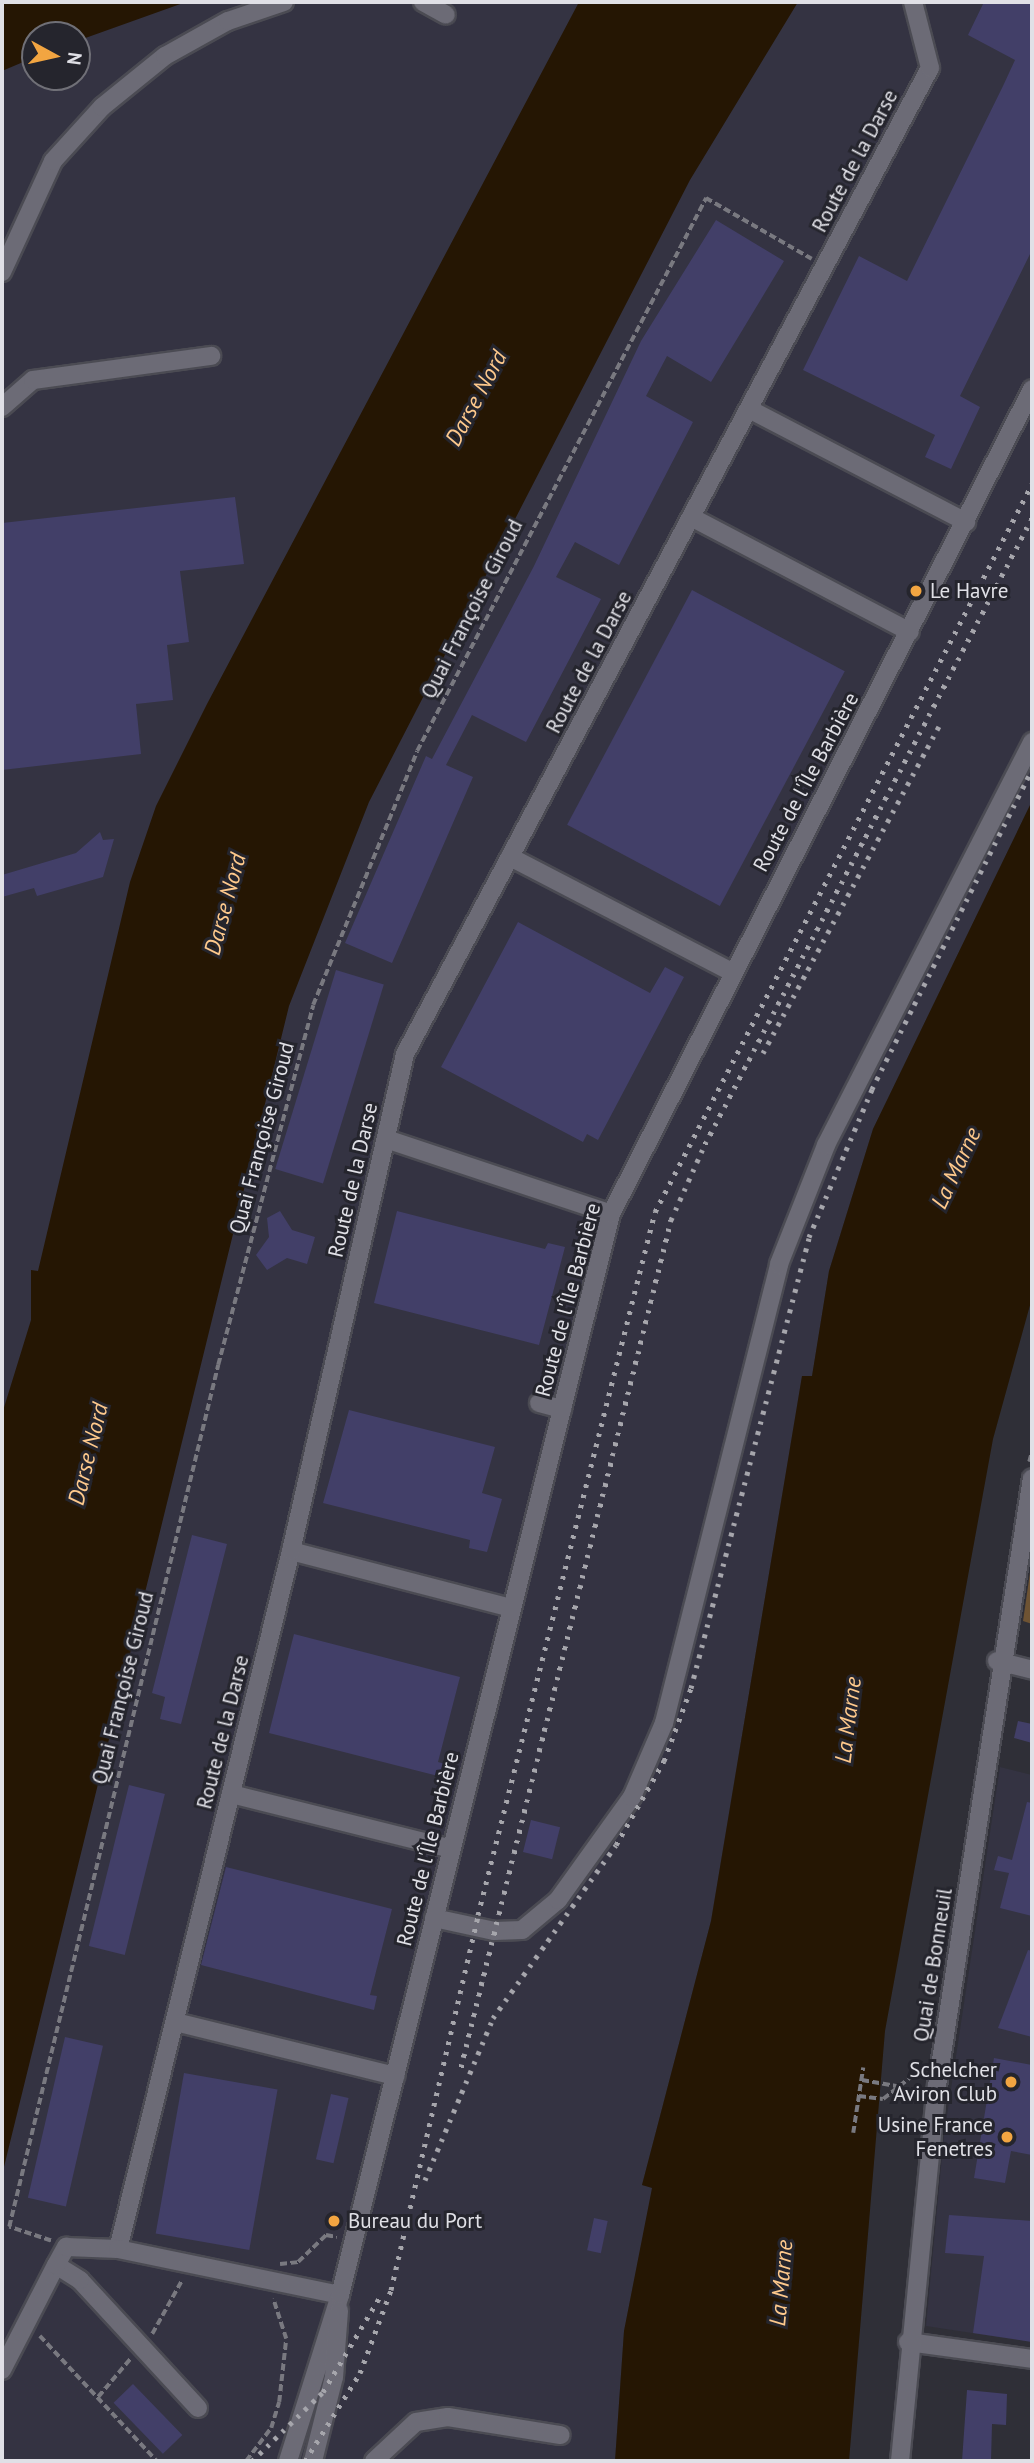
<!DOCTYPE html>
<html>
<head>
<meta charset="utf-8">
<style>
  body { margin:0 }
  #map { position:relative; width:1034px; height:2463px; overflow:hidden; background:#2f2f37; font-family:"PT Sans",sans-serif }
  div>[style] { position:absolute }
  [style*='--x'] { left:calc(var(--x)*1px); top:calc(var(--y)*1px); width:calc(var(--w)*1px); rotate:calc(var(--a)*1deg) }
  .built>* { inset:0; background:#343342 }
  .green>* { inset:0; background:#6e5333 }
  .water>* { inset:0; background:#251603 }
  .building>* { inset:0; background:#423f68; transform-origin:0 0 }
  .path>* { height:3.5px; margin-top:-1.75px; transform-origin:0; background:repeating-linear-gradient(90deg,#797980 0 7px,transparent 0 10.5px) }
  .roads { filter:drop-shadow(2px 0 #4b4b53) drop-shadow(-2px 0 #4b4b53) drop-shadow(0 2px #4b4b53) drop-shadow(0 -2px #4b4b53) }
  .minor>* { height:18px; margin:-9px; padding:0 9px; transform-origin:9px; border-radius:9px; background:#6c6b76 }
  .rail>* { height:5px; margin-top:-2.5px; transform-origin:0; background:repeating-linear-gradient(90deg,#a6a6ac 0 3.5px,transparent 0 10.5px) }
  .dots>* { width:19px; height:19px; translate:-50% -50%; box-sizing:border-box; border:4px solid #25252d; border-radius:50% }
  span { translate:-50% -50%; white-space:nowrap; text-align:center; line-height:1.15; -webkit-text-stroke:6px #25252d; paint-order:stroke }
  .street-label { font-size:21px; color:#e0e0e6 }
  .poi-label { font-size:21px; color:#e0e0e6 }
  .left { translate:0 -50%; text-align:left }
  .right { translate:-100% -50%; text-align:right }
  .water-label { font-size:23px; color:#fec98c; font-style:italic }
  .frame { position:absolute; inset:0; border:4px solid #e0e0e6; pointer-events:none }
  .north { position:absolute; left:21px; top:21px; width:70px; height:70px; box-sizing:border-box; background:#25252d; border:2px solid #707077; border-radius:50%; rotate:98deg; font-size:19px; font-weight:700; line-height:28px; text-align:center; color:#e0e0e6 }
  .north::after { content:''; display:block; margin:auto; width:24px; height:32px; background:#f2a541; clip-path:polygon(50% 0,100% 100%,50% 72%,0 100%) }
</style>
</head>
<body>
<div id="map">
  <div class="built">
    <i style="clip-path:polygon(evenodd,2px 2px,1032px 2px,1032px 801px,873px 1129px,829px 1271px,812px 1377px,802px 1376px,711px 1921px,642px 2185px,653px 2187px,624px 2331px,615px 2461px,2px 2461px,2px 2px,35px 35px,77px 35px,77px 77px,35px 77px,35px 35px)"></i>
    <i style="clip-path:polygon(1000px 1767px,1032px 1775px,1032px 2342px,926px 2326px,944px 2135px)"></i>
  </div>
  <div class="green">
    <i style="clip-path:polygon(1032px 1559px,1032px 1624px,1023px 1621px)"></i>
  </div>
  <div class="water">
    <i style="clip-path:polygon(2px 2px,186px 2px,77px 41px,77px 35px,35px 35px,35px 57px,2px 71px)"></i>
    <i style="clip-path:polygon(579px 2px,798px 2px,690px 180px,369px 802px,289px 1006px,2px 2175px,2px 1414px,31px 1320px,31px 1270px,38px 1271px,130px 882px,156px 806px,207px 704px)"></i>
    <i style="clip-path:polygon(1032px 801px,1032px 1298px,993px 1439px,885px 2031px,849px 2461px,615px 2461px,624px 2331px,652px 2188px,642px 2185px,711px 1921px,802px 1376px,812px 1376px,829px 1271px,873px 1129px)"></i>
  </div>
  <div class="building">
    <i style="clip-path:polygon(984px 2px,1032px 2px,1032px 250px,960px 396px,980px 407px,951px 469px,925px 457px,935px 435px,803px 370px,859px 256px,907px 281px,1003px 86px,1015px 60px,968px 35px)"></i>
    <i style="clip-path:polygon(716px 220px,784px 261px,711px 382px,667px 356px,646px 396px,693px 422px,619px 565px,575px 542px,556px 577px,601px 599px,526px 742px,472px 715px,446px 765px,473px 777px,392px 963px,345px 943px,426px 756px,432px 759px,534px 566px,641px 341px)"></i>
    <i style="clip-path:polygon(235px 497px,244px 564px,180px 571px,189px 642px,167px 645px,173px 700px,136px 704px,141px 754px,2px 770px,2px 523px)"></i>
    <i style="left:692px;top:590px;width:173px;height:266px;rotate:28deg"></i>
    <i style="clip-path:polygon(100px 832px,103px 840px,114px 839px,103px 877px,37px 896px,34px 888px,2px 897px,2px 875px,76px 853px)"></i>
    <i style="clip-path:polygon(518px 922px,650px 993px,665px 967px,684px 977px,598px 1140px,587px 1134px,583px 1142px,441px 1067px)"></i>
    <i style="left:336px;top:970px;width:50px;height:208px;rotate:17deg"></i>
    <i style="clip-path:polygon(280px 1211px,292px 1230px,315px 1237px,307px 1264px,287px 1258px,267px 1270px,256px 1255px,269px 1237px,267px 1218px)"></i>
    <i style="clip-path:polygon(397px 1211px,545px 1249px,548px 1243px,565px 1247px,539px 1345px,374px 1303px)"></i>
    <i style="clip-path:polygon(349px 1410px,495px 1447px,482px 1493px,502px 1499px,487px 1552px,469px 1548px,470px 1540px,323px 1503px)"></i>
    <i style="clip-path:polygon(192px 1535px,227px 1544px,181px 1724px,160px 1719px,165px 1697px,152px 1693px)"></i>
    <i style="clip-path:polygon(294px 1634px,460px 1677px,438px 1762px,445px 1764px,442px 1777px,269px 1733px)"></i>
    <i style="clip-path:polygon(1018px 1721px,1032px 1724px,1032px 1743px,1014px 1738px)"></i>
    <i style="left:129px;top:1785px;width:37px;height:166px;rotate:14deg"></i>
    <i style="clip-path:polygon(1027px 1802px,1032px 1803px,1032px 1916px,1000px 1908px,1009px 1873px,994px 1870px,998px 1856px,1012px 1860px)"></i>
    <i style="left:531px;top:1820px;width:30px;height:33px;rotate:14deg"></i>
    <i style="clip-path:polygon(226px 1867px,392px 1909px,370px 1995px,377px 1996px,374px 2010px,201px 1965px)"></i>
    <i style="clip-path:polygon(1028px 1950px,1032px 1951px,1032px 2037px,998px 2028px)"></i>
    <i style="left:65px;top:2037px;width:39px;height:165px;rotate:13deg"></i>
    <i style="clip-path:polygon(994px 2058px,1032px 2065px,1032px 2155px,1011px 2151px,1005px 2183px,974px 2178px)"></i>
    <i style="left:184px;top:2073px;width:95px;height:163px;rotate:10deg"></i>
    <i style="left:331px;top:2094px;width:18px;height:67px;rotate:13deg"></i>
    <i style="clip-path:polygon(949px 2215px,1032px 2221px,1032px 2342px,973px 2333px,984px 2256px,945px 2253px)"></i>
    <i style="left:594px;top:2218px;width:14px;height:33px;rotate:12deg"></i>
    <i style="left:133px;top:2384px;width:71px;height:27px;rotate:46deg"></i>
    <i style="clip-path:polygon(967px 2390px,1007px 2394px,1006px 2425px,992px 2424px,991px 2461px,962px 2461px)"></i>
  </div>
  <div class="path">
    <i style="--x:1029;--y:1462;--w:11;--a:-75"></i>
    <i style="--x:862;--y:2080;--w:36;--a:10"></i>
    <i style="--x:859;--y:2096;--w:24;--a:7"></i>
    <i style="--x:883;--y:2099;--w:50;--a:-38.5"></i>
    <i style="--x:853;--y:2133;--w:66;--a:-81.3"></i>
    <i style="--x:51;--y:2241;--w:44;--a:-161.6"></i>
    <i style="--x:9;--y:2227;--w:887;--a:-76.37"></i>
    <i style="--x:218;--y:1365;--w:372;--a:-75.2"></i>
    <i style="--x:313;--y:1005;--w:274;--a:-67.7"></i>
    <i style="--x:417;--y:751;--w:624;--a:-62.41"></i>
    <i style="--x:706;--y:198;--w:122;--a:29.9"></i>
    <i style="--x:280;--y:2264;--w:18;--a:-6"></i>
    <i style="--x:298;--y:2262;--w:39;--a:-44"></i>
    <i style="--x:326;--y:2235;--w:11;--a:10"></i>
    <i style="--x:152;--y:2334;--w:62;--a:-60.9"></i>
    <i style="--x:40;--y:2336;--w:171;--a:46.9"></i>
    <i style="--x:98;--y:2397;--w:51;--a:-49.8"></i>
    <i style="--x:246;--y:2461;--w:41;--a:-52.9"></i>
    <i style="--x:271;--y:2428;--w:27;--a:-73"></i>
    <i style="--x:279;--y:2402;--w:63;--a:-83.7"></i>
    <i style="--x:286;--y:2339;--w:42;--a:-108"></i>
  </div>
  <div class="roads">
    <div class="minor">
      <i style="--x:423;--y:2;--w:26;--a:29"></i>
      <i style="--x:2;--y:272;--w:122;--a:-65.3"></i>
      <i style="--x:53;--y:161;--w:73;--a:-47.8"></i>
      <i style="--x:102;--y:107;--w:81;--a:-39"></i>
      <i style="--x:165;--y:56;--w:72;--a:-29.1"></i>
      <i style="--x:228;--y:21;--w:59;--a:-18.7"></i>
      <i style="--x:2;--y:407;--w:41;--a:-41.1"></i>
      <i style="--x:33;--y:380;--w:180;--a:-7.7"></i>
      <i style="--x:749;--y:409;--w:245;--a:27.5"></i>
      <i style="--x:691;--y:517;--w:247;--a:27.7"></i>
      <i style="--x:510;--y:857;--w:250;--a:27.4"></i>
      <i style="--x:386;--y:1139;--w:237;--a:18.4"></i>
      <i style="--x:539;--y:1403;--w:24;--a:15"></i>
      <i style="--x:291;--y:1551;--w:228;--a:14.5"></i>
      <i style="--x:997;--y:1661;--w:36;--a:14"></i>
      <i style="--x:231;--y:1794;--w:227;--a:14"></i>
      <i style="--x:434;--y:1918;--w:61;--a:12.2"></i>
      <i style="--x:494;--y:1931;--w:28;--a:-2"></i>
      <i style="--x:522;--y:1930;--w:47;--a:-39.8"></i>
      <i style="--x:558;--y:1900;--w:127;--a:-54.3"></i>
      <i style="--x:632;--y:1797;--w:81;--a:-66.6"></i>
      <i style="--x:664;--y:1723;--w:473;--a:-75.9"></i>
      <i style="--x:779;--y:1264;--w:128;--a:-68.4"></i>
      <i style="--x:826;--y:1145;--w:453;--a:-62.9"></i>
      <i style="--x:175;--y:2022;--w:227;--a:13.8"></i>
      <i style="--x:118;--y:2249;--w:719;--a:-76.08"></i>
      <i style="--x:291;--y:1551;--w:510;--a:-77.08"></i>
      <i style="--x:405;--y:1054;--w:1117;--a:-61.97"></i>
      <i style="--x:930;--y:68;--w:68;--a:-104.4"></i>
      <i style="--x:908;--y:2342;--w:125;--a:7.8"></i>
      <i style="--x:2;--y:2370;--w:118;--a:-62.8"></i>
      <i style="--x:198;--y:2408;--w:174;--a:-132.7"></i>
      <i style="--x:80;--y:2280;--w:28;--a:-148"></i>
      <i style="--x:56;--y:2265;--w:21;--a:-61"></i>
      <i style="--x:66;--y:2247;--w:52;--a:2.2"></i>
      <i style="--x:118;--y:2249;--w:227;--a:11.7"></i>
      <i style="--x:288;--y:2461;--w:174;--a:-72.6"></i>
      <i style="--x:340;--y:2295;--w:1114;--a:-75.93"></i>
      <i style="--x:611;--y:1214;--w:926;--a:-62.96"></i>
      <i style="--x:313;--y:2461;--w:87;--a:-76"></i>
      <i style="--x:334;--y:2377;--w:67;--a:-85.7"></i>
      <i style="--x:374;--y:2461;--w:57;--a:-42.9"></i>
      <i style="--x:416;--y:2422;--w:32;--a:-9"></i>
      <i style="--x:448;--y:2417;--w:114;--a:9.1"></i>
      <i style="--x:900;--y:2461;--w:377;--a:-84.4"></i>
      <i style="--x:937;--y:2086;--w:615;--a:-81.12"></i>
    </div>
  </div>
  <div class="rail">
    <i style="--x:763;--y:1053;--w:371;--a:-61.7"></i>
    <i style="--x:461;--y:2067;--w:873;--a:-76.08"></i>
    <i style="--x:671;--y:1220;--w:83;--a:-65.9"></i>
    <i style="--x:705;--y:1144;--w:706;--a:-62.42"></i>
    <i style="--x:425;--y:2180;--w:176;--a:-67.2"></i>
    <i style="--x:493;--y:2018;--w:212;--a:-54.6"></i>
    <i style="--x:616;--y:1845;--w:97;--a:-60.3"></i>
    <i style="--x:664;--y:1761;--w:78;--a:-69.7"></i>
    <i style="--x:691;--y:1688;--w:466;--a:-75.3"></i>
    <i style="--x:809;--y:1237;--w:161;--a:-66.9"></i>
    <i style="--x:872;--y:1089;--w:358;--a:-63.4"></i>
    <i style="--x:252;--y:2461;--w:99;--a:-44.2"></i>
    <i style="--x:323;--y:2392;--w:113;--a:-59.1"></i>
    <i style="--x:305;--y:2461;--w:104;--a:-58"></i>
    <i style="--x:360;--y:2373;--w:89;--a:-69.5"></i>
    <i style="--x:391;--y:2290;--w:385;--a:-76.9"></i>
    <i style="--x:478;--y:1915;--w:725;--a:-75.87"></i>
    <i style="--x:655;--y:1212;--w:820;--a:-62.62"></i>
  </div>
  <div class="dots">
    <i style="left:916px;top:591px;background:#f2a541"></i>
    <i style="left:1011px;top:2082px;background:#f2a541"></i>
    <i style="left:1007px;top:2137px;background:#f2a541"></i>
    <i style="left:334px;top:2221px;background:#f2a541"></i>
  </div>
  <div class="street-label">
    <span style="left:855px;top:161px;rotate:-62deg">Route de la Darse</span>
    <span style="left:472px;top:609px;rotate:-63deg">Quai Françoise Giroud</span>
    <span style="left:589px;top:662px;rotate:-62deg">Route de la Darse</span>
    <span style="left:806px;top:782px;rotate:-62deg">Route de l'Île Barbière</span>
    <span style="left:262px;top:1138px;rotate:-75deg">Quai Françoise Giroud</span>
    <span style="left:353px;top:1180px;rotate:-77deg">Route de la Darse</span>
    <span style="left:568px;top:1300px;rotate:-75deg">Route de l'Île Barbière</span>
    <span style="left:123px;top:1688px;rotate:-76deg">Quai Françoise Giroud</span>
    <span style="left:223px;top:1732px;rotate:-76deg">Route de la Darse</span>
    <span style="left:428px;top:1849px;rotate:-76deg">Route de l'Île Barbière</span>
    <span style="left:933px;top:1965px;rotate:-81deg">Quai de Bonneuil</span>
  </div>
  <div class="poi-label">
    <span class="left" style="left:930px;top:591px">Le Havre</span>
    <span class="right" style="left:997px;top:2082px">Schelcher<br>Aviron Club</span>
    <span class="right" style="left:993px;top:2137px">Usine France<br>Fenetres</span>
    <span class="left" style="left:348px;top:2221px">Bureau du Port</span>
  </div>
  <div class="water-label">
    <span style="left:476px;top:398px;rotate:-62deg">Darse Nord</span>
    <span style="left:225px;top:904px;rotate:-75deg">Darse Nord</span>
    <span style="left:956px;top:1168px;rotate:-65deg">La Marne</span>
    <span style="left:88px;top:1454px;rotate:-76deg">Darse Nord</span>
    <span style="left:848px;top:1720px;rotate:-83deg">La Marne</span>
    <span style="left:781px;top:2283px;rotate:-85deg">La Marne</span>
  </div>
  <div class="frame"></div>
  <div class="north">N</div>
</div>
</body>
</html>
